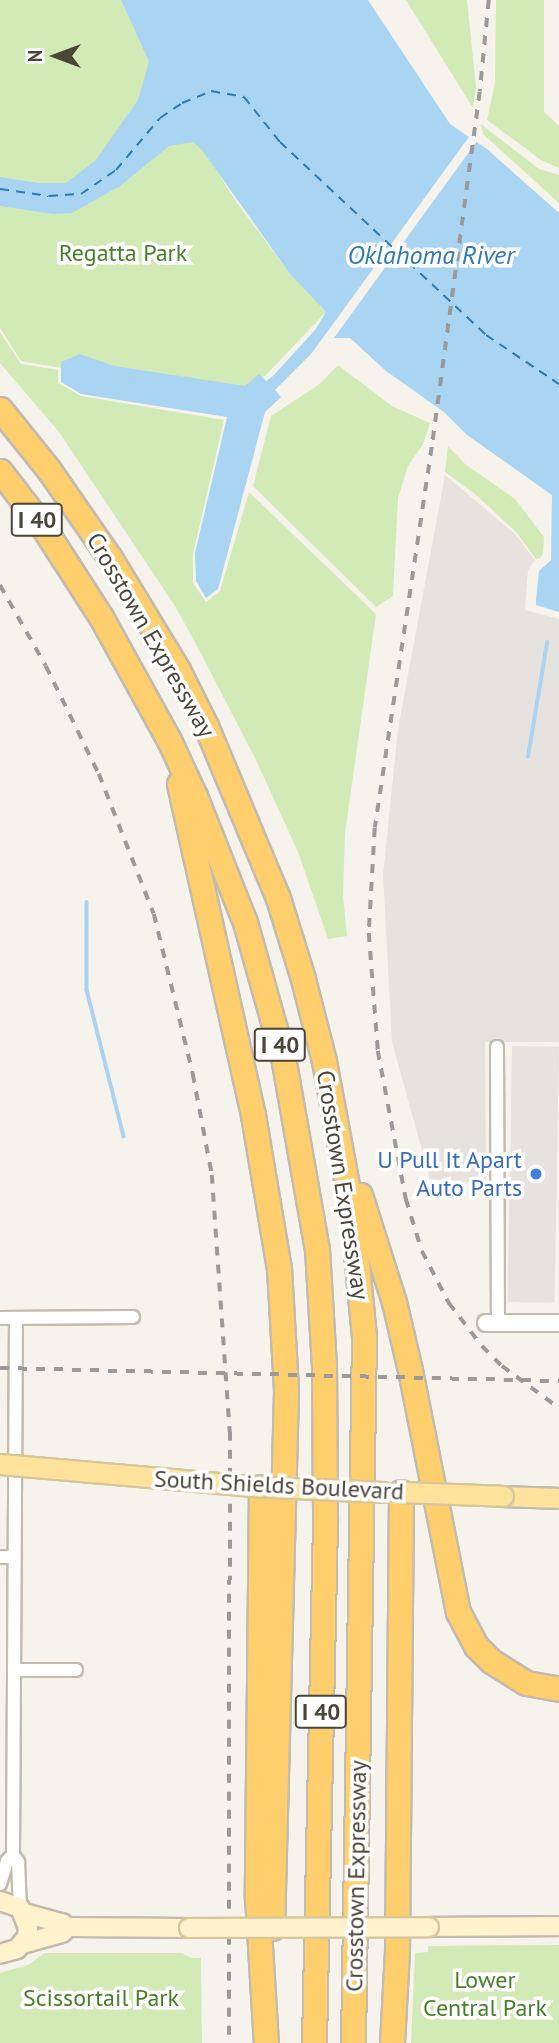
<!DOCTYPE html>
<html>
<head>
<meta charset="utf-8">
<style>
  body { margin:0 }
  #map { position:relative; width:559px; height:2043px; overflow:hidden; background:#f6f3ec; font-family:"PT Sans",sans-serif }
  div>[style] { position:absolute }
  [style*='--x'] { left:calc(var(--x)*1px); top:calc(var(--y)*1px); width:calc(var(--w)*1px); rotate:calc(var(--a)*1deg) }
  .industrial>* { inset:0; background:#e6e2dd; transform-origin:0 0 }
  .green>* { inset:0; background:#d2eab5 }
  .water>* { inset:0; background:#a9d4f2 }
  .pier>* { inset:0; background:#f6f3ec; transform-origin:0 0 }
  .stream>* { height:3.5px; margin:-1.75px; padding:0 1.75px; transform-origin:1.75px; border-radius:1.75px; background:#a9d4f2 }
  .ferry>* { height:2px; margin-top:-1px; transform-origin:0; background:repeating-linear-gradient(90deg,#2e7ab2 0 9px,transparent 0 16px) }
  .roads { filter:drop-shadow(2px 0 #c2bbae) drop-shadow(-2px 0 #c2bbae) drop-shadow(0 2px #c2bbae) drop-shadow(0 -2px #c2bbae) }
  .minor>* { height:12px; margin:-6px; padding:0 6px; transform-origin:6px; border-radius:6px; background:#fff }
  .tertiary>* { height:16px; margin:-8px; padding:0 8px; transform-origin:8px; border-radius:8px; background:#fff }
  .secondary>* { height:18px; margin:-9px; padding:0 9px; transform-origin:9px; border-radius:9px; background:#fff3cd }
  .primary>* { height:19px; margin:-9.5px; padding:0 9.5px; transform-origin:9.5px; border-radius:9.5px; background:#ffe39c }
  .motorway>* { height:23px; margin:-11.5px; padding:0 11.5px; transform-origin:11.5px; border-radius:11.5px; background:#ffcf6e }
  .rail>* { height:3.5px; margin-top:-1.75px; transform-origin:0; background:repeating-linear-gradient(90deg,#9a9a9a 0 9px,transparent 0 18px) }
  .bridges { filter:drop-shadow(2px 0 #d6c79b) drop-shadow(-2px 0 #d6c79b) drop-shadow(0 2px #d6c79b) drop-shadow(0 -2px #d6c79b) }
  .secondary-bridge>* { height:18px; margin:-9px; padding:0 9px; transform-origin:9px; border-radius:9px; background:#fff3cd }
  .primary-bridge>* { height:19px; margin:-9.5px; padding:0 9.5px; transform-origin:9.5px; border-radius:9.5px; background:#ffe39c }
  .dots>* { width:19px; height:19px; translate:-50% -50%; box-sizing:border-box; border:4px solid #fff; border-radius:50% }
  span { translate:-50% -50%; white-space:nowrap; text-align:center; line-height:1.15; -webkit-text-stroke:7px #fff; paint-order:stroke }
  .shield-label span { padding:2px 5px; background:#fff; border:2px solid; border-radius:5px; -webkit-text-stroke-width:0 }
  .shield-label { font-size:23px; color:#4b4439; font-weight:700 }
  .park-label { font-size:24px; color:#4a7f2a }
  .street-label { font-size:24px; color:#4b4439 }
  .shop-label { font-size:24px; color:#366cbe }
  .right { translate:-100% -50%; text-align:right }
  .water-label { font-size:26px; color:#2e7ab2; font-style:italic }
  .north { position:absolute; left:21px; top:21px; width:70px; height:70px; -webkit-text-stroke:5px #fff; paint-order:stroke; rotate:270deg; font-size:19px; font-weight:700; line-height:28px; text-align:center; color:#4b4439 }
  .north::after { content:''; display:block; margin:auto; width:24px; height:32px; background:#4b4439; clip-path:polygon(50% 0,100% 100%,50% 72%,0 100%) }
</style>
</head>
<body>
<div id="map">
  <div class="industrial">
    <i style="clip-path:polygon(445px 475px,516px 535px,535px 560px,528px 570px,525px 610px,559px 619px,559px 1042px,485px 1042px,486px 1184px,430px 1179px,392px 1042px,383px 875px,398px 729px)"></i>
    <i style="left:512px;top:1046px;width:47px;height:256px;rotate:1deg"></i>
  </div>
  <div class="green">
    <i style="clip-path:polygon(0 0,121px 0,149px 62px,235px 200px,290px 274px,326px 312px,243px 399px,21px 361px,0 328px)"></i>
    <i style="clip-path:polygon(406px 0,467px 0,476px 87px,473px 108px)"></i>
    <i style="clip-path:polygon(496px 0,544px 0,544px 112px,559px 126px,559px 168px,541px 160px,487px 120px,495px 83px)"></i>
    <i style="clip-path:polygon(481px 124px,539px 169px,559px 175px,559px 203px,483px 134px)"></i>
    <i style="clip-path:polygon(0 332px,21px 364px,58px 370px,58px 383px,81px 396px,224px 420px,193px 554px,193px 583px,206px 602px,220px 591px,249px 492px,376px 614px,345px 833px,343px 895px,347px 936px,328px 939px,298px 852px,256px 760px,197px 646px,175px 606px,59px 432px,0 363px)"></i>
    <i style="clip-path:polygon(338px 365px,392px 406px,430px 423px,423px 444px,408px 466px,398px 498px,393px 596px,376px 607px,253px 486px,271px 416px,321px 383px)"></i>
    <i style="clip-path:polygon(448px 446px,465px 464px,515px 499px,544px 537px,543px 554px,540px 558px,536px 559px,516px 532px,475px 494px,445px 472px)"></i>
    <i style="clip-path:polygon(559px 1945px,559px 2043px,411px 2043px,415px 1953px,428px 1952px,428px 1946px)"></i>
    <i style="clip-path:polygon(45px 1953px,182px 1953px,191px 1958px,201px 1958px,202px 2043px,0 2043px,0 1973px,28px 1965px)"></i>
  </div>
  <div class="water">
    <i style="clip-path:polygon(121px 0,368px 0,450px 124px,487px 149px,559px 213px,559px 612px,536px 605px,536px 599px,539px 571px,551px 560px,552px 495px,467px 435px,444px 412px,386px 371px,350px 338px,334px 338px,313px 352px,275px 390px,281px 397px,265px 412px,218px 589px,206px 598px,196px 581px,195px 553px,227px 417px,81px 394px,61px 382px,61px 362px,80px 354px,114px 366px,245px 386px,259px 374px,266px 381px,273px 376px,315px 330px,326px 312px,290px 274px,202px 150px,193px 142px,169px 146px,120px 186px,72px 213px,53px 214px,0 206px,0 177px,38px 183px,66px 183px,95px 161px,138px 100px,149px 62px)"></i>
  </div>
  <div class="pier">
    <i style="left:471px;top:134px;width:9px;height:278px;rotate:36deg"></i>
  </div>
  <div class="stream">
    <i style="--x:528;--y:757;--w:116;--a:-80.5"></i>
    <i style="--x:87;--y:902;--w:88;--a:90"></i>
    <i style="--x:87;--y:990;--w:151;--a:75.8"></i>
  </div>
  <div class="ferry">
    <i style="--x:0;--y:189;--w:49;--a:8.1"></i>
    <i style="--x:49;--y:196;--w:32;--a:-4"></i>
    <i style="--x:81;--y:194;--w:42;--a:-34.4"></i>
    <i style="--x:116;--y:170;--w:68;--a:-49.8"></i>
    <i style="--x:160;--y:118;--w:27;--a:-34"></i>
    <i style="--x:182;--y:103;--w:31;--a:-22"></i>
    <i style="--x:211;--y:91;--w:34;--a:10"></i>
    <i style="--x:244;--y:97;--w:58;--a:51.3"></i>
    <i style="--x:280;--y:142;--w:282;--a:43.1"></i>
    <i style="--x:486;--y:335;--w:88;--a:33.9"></i>
  </div>
  <div class="roads">
    <div class="minor">
      <i style="--x:497;--y:1047;--w:276;--a:89.8"></i>
      <i style="--x:0;--y:1318;--w:133;--a:-0.4"></i>
      <i style="--x:0;--y:1557;--w:14;--a:0"></i>
      <i style="--x:14;--y:1670;--w:62;--a:0"></i>
      <i style="--x:13;--y:1855;--w:9;--a:54"></i>
      <i style="--x:18;--y:1862;--w:46;--a:87.5"></i>
      <i style="--x:0;--y:1884;--w:24;--a:-73"></i>
      <i style="--x:7;--y:1861;--w:8;--a:-45"></i>
      <i style="--x:13;--y:1855;--w:537;--a:-89.68"></i>
    </div>
    <div class="tertiary">
      <i style="--x:486;--y:1323;--w:73;--a:0"></i>
    </div>
    <div class="secondary">
      <i style="--x:0;--y:1901;--w:21;--a:19"></i>
      <i style="--x:20;--y:1908;--w:22;--a:68"></i>
      <i style="--x:28;--y:1928;--w:9;--a:96"></i>
      <i style="--x:27;--y:1937;--w:16;--a:130"></i>
      <i style="--x:17;--y:1949;--w:18;--a:164"></i>
      <i style="--x:24;--y:1913;--w:39;--a:15"></i>
      <i style="--x:62;--y:1923;--w:7;--a:34"></i>
      <i style="--x:68;--y:1927;--w:121;--a:0.5"></i>
      <i style="--x:429;--y:1927;--w:130;--a:-0.4"></i>
      <i style="--x:22;--y:1944;--w:41;--a:-15.4"></i>
      <i style="--x:62;--y:1933;--w:8;--a:-45"></i>
    </div>
    <div class="primary">
      <i style="--x:503;--y:1496;--w:56;--a:2"></i>
    </div>
    <div class="motorway">
      <i style="--x:0;--y:409;--w:78;--a:51.2"></i>
      <i style="--x:49;--y:470;--w:107;--a:55.3"></i>
      <i style="--x:110;--y:558;--w:131;--a:58.7"></i>
      <i style="--x:178;--y:670;--w:63;--a:63.4"></i>
      <i style="--x:206;--y:726;--w:186;--a:67.3"></i>
      <i style="--x:278;--y:898;--w:85;--a:72.8"></i>
      <i style="--x:303;--y:979;--w:85;--a:75.6"></i>
      <i style="--x:324;--y:1061;--w:154;--a:79.5"></i>
      <i style="--x:352;--y:1212;--w:125;--a:84.5"></i>
      <i style="--x:364;--y:1336;--w:707;--a:90.89"></i>
      <i style="--x:0;--y:471;--w:71;--a:52.5"></i>
      <i style="--x:43;--y:527;--w:107;--a:57.2"></i>
      <i style="--x:101;--y:617;--w:141;--a:61.1"></i>
      <i style="--x:169;--y:740;--w:62;--a:65.1"></i>
      <i style="--x:195;--y:796;--w:136;--a:68.4"></i>
      <i style="--x:245;--y:922;--w:140;--a:74.3"></i>
      <i style="--x:283;--y:1057;--w:195;--a:80"></i>
      <i style="--x:317;--y:1249;--w:117;--a:86.6"></i>
      <i style="--x:324;--y:1366;--w:156;--a:89.6"></i>
      <i style="--x:325;--y:1522;--w:521;--a:91.21"></i>
      <i style="--x:179;--y:784;--w:339;--a:77.4"></i>
      <i style="--x:253;--y:1115;--w:155;--a:80.4"></i>
      <i style="--x:279;--y:1268;--w:123;--a:86.7"></i>
      <i style="--x:286;--y:1391;--w:537;--a:91.49"></i>
      <i style="--x:360;--y:1195;--w:112;--a:72.4"></i>
      <i style="--x:394;--y:1302;--w:70;--a:76.8"></i>
      <i style="--x:410;--y:1370;--w:247;--a:78.8"></i>
      <i style="--x:458;--y:1612;--w:38;--a:62"></i>
      <i style="--x:476;--y:1646;--w:21;--a:45"></i>
      <i style="--x:491;--y:1661;--w:41;--a:32.2"></i>
      <i style="--x:526;--y:1683;--w:34;--a:10"></i>
      <i style="--x:261;--y:1487;--w:410;--a:90.6"></i>
      <i style="--x:257;--y:1897;--w:146;--a:86.5"></i>
      <i style="--x:392;--y:2043;--w:91;--a:-86.9"></i>
      <i style="--x:397;--y:1952;--w:460;--a:-89.5"></i>
    </div>
  </div>
  <div class="rail">
    <i style="--x:489;--y:0;--w:92;--a:95.6"></i>
    <i style="--x:480;--y:92;--w:358;--a:97.7"></i>
    <i style="--x:432;--y:447;--w:385;--a:98.5"></i>
    <i style="--x:375;--y:828;--w:105;--a:93.3"></i>
    <i style="--x:369;--y:933;--w:118;--a:85.6"></i>
    <i style="--x:378;--y:1051;--w:151;--a:79.3"></i>
    <i style="--x:406;--y:1199;--w:54;--a:72.9"></i>
    <i style="--x:422;--y:1251;--w:59;--a:62.6"></i>
    <i style="--x:449;--y:1303;--w:54;--a:52.5"></i>
    <i style="--x:482;--y:1346;--w:28;--a:45"></i>
    <i style="--x:502;--y:1366;--w:71;--a:36.4"></i>
    <i style="--x:0;--y:585;--w:93;--a:60.4"></i>
    <i style="--x:46;--y:666;--w:120;--a:63.9"></i>
    <i style="--x:99;--y:774;--w:150;--a:68.6"></i>
    <i style="--x:154;--y:914;--w:165;--a:76.3"></i>
    <i style="--x:193;--y:1074;--w:103;--a:79.3"></i>
    <i style="--x:212;--y:1175;--w:258;--a:86"></i>
    <i style="--x:230;--y:1432;--w:611;--a:90.09"></i>
    <i style="--x:0;--y:1368;--w:559;--a:1.33"></i>
  </div>
  <div class="bridges">
    <div class="secondary-bridge">
      <i style="--x:189;--y:1928;--w:240;--a:-0.2"></i>
    </div>
    <div class="primary-bridge">
      <i style="--x:0;--y:1464;--w:262;--a:5"></i>
      <i style="--x:270;--y:1487;--w:113;--a:2.5"></i>
      <i style="--x:401;--y:1492;--w:102;--a:2.2"></i>
    </div>
  </div>
  <div class="dots">
    <i style="left:536px;top:1174px;background:#3f7fe0"></i>
  </div>
  <div class="shield-label">
    <span style="left:37px;top:520px">I 40</span>
    <span style="left:280px;top:1045px">I 40</span>
    <span style="left:321px;top:1712px">I 40</span>
  </div>
  <div class="park-label">
    <span style="left:123px;top:253px">Regatta Park</span>
    <span style="left:485px;top:1994px">Lower<br>Central Park</span>
    <span style="left:101px;top:1998px">Scissortail Park</span>
  </div>
  <div class="street-label">
    <span style="left:151px;top:635px;rotate:60deg">Crosstown Expressway</span>
    <span style="left:343px;top:1185px;rotate:81deg">Crosstown Expressway</span>
    <span style="left:279px;top:1485px;rotate:3deg">South Shields Boulevard</span>
    <span style="left:356px;top:1876px;rotate:-89deg">Crosstown Expressway</span>
  </div>
  <div class="shop-label">
    <span class="right" style="left:522px;top:1174px">U Pull It Apart<br>Auto Parts</span>
  </div>
  <div class="water-label">
    <span style="left:431px;top:255px">Oklahoma River</span>
  </div>
  <div class="north">N</div>
</div>
</body>
</html>
